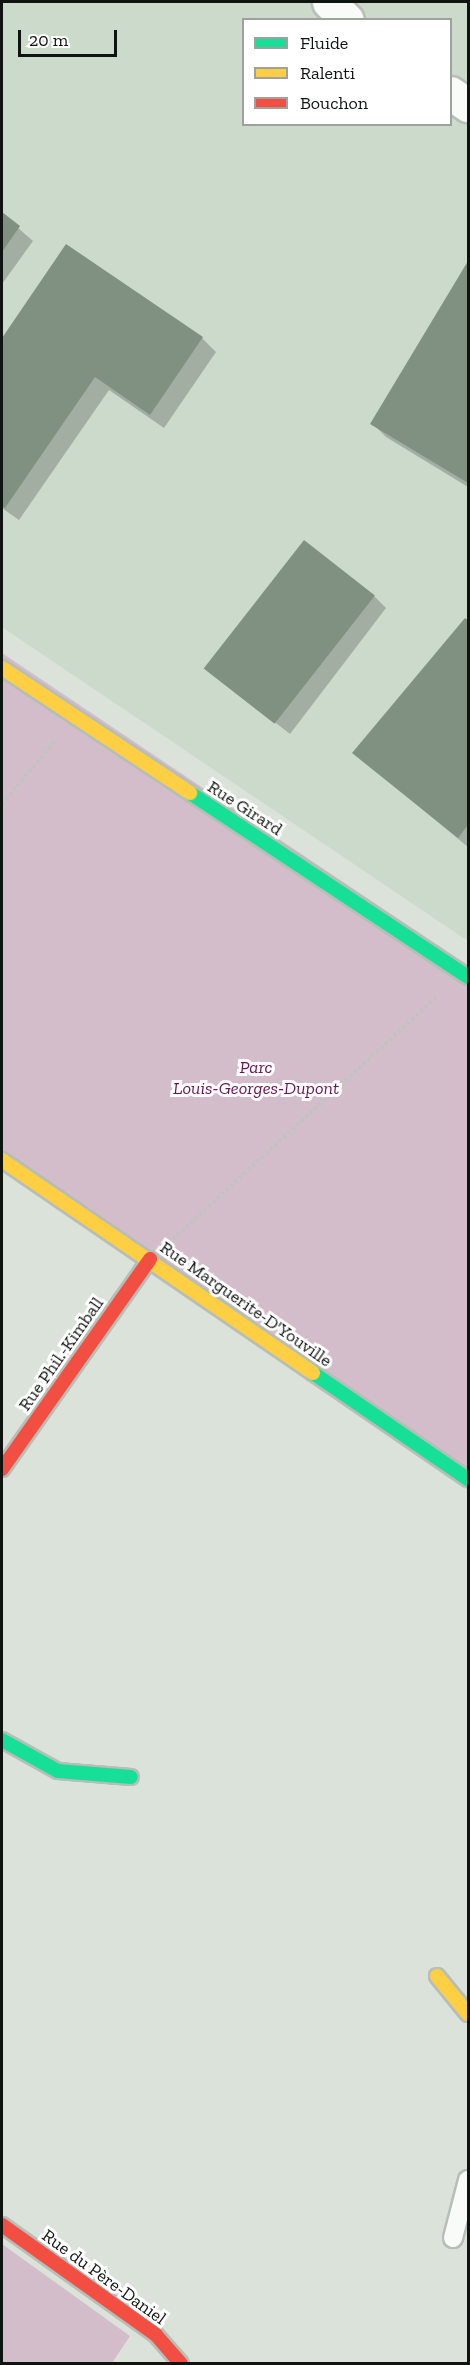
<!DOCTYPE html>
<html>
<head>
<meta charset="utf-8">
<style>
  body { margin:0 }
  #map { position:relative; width:470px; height:2365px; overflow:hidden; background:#dae2da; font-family:"Zilla Slab",serif }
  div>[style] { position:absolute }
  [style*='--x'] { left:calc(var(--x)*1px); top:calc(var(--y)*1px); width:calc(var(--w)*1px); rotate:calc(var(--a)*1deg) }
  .built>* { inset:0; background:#ccdacb }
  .green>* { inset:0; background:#d3bdcb }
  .shadow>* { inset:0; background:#0003 }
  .building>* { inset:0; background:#809081; transform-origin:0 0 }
  .path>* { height:4px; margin-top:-2px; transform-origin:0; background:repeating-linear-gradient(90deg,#c0c3c0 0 3px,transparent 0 6px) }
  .roads { filter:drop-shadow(2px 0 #b7bdb7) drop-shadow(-2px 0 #b7bdb7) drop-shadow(0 2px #b7bdb7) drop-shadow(0 -2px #b7bdb7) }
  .lane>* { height:18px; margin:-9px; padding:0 9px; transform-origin:9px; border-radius:9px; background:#f9fbf9 }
  .street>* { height:33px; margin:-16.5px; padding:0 16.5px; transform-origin:16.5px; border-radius:16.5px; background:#f9fbf9 }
  .fast>* { height:14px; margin:-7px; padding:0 7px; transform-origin:7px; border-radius:7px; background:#16e098 }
  .slow>* { height:14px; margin:-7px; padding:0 7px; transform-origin:7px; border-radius:7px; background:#ffcf43 }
  .jam>* { height:14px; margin:-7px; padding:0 7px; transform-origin:7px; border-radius:7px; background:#f24e42 }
  span { translate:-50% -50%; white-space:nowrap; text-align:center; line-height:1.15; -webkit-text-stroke:6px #fff; paint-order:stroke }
  .street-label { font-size:18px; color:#101410 }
  .park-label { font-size:18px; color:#671355; font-style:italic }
  .frame { position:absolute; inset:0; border:3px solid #101410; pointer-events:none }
  .legend { position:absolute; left:242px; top:18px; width:210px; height:108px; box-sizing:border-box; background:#fff; border:2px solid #9fa19f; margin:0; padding:8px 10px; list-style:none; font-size:18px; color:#101410 }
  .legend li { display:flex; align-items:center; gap:12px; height:30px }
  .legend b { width:30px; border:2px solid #9fa19f }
  .scale { position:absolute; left:18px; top:30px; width:99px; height:27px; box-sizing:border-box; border:3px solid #101410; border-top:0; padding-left:8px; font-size:18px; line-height:21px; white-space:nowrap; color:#101410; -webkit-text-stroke:4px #fff; paint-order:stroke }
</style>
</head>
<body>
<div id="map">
  <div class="built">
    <i style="clip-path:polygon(evenodd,2px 2px,468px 2px,468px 941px,2px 627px,2px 2px,243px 20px,450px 20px,450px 124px,243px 124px,243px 20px)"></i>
  </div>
  <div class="green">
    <i style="clip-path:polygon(2px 653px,468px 966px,468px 1480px,2px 1161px)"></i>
    <i style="clip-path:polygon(2px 2244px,130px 2336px,112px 2363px,2px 2363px)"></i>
  </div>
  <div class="shadow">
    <i style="clip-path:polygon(2px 214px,33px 241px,2px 284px)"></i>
    <i style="clip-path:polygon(67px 246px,202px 338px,216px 352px,164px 428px,109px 390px,19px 520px,2px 508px,2px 341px)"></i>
    <i style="clip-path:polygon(468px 264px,468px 487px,386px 437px,372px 423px)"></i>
    <i style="clip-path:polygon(374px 596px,386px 608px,290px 734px,213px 674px)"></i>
    <i style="clip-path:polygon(465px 620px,468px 622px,468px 847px,354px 753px)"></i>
  </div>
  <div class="building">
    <i style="clip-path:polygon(2px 212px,20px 226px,2px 252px)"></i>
    <i style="clip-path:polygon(66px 244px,203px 337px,150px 415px,95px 377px,5px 508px,2px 506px,2px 338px)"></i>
    <i style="clip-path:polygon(468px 261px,468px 483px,370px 424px)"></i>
    <i style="left:304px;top:540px;width:90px;height:163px;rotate:38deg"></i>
    <i style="clip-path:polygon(465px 618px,468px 620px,468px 825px,458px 838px,352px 753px)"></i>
  </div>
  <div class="path">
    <i style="--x:2;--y:804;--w:82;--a:-49.9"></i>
    <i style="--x:173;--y:1239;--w:359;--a:-42.6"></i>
  </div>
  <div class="roads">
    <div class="lane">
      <i style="--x:453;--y:2238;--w:60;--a:-75.5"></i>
    </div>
    <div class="street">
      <i style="--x:329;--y:2;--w:25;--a:45"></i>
      <i style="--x:450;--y:93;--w:22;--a:34"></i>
    </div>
    <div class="fast">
      <i style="--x:190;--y:793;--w:333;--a:33.5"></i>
      <i style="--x:313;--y:1373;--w:188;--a:34.4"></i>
      <i style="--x:2;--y:1740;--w:64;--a:29"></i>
      <i style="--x:58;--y:1771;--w:73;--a:4.7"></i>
    </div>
    <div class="slow">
      <i style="--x:2;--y:668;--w:226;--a:33.6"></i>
      <i style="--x:2;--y:1160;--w:377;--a:34.4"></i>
      <i style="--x:437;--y:1976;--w:49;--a:50.8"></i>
    </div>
    <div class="jam">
      <i style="--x:2;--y:1469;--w:257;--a:-54.8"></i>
      <i style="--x:2;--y:2225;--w:189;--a:35.5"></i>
      <i style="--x:156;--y:2335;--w:38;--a:49"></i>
    </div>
  </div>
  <div class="street-label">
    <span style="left:245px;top:808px;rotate:33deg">Rue Girard</span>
    <span style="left:246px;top:1304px;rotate:35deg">Rue Marguerite-D'Youville</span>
    <span style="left:61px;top:1354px;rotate:-55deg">Rue Phil.-Kimball</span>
    <span style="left:104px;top:2277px;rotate:36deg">Rue du Père-Daniel</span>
  </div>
  <div class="park-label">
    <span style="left:256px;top:1078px">Parc<br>Louis-Georges-Dupont</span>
  </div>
  <div class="frame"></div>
  <ul class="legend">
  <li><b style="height:8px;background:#16e098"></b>Fluide</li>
  <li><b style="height:8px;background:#ffcf43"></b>Ralenti</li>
  <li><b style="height:8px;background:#f24e42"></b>Bouchon</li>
  </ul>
  <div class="scale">20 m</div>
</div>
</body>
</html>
